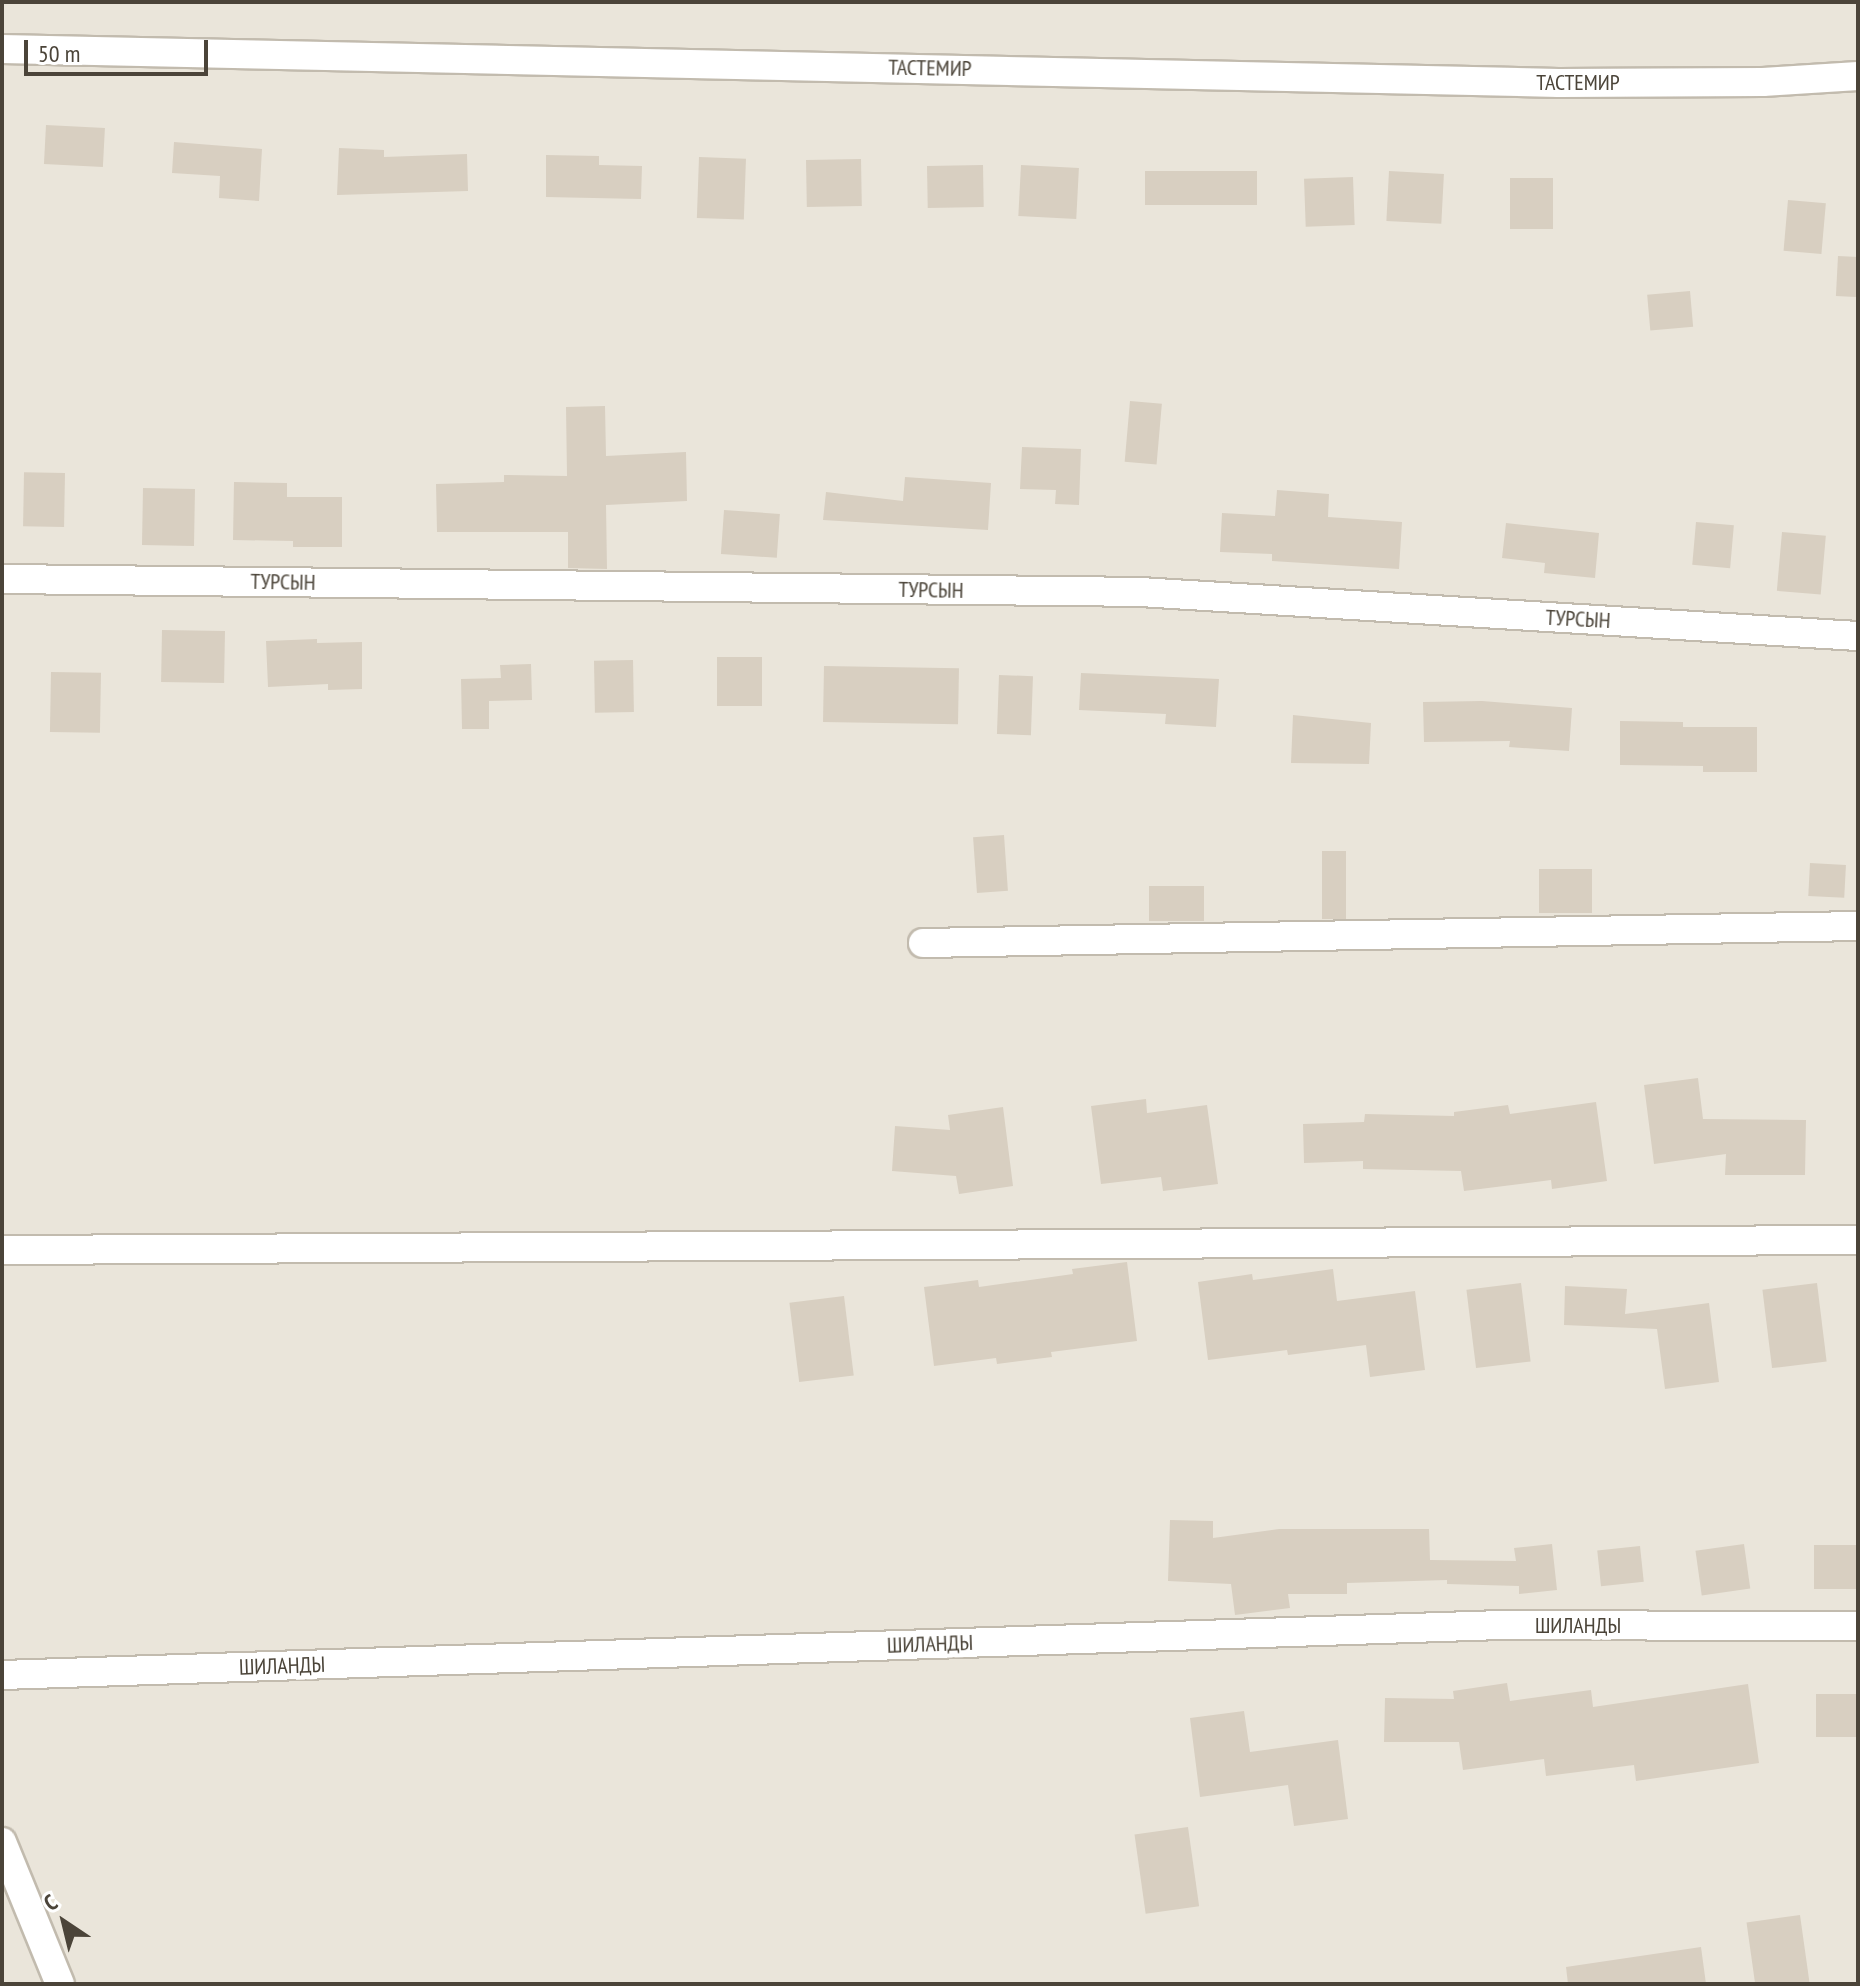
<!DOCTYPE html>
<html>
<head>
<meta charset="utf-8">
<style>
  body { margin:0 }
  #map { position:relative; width:1860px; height:1986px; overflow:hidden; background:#f6f3ec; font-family:"PT Sans Narrow",sans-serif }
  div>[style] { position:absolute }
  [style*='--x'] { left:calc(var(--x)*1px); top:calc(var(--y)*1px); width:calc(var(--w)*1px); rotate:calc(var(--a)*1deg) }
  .residential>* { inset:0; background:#eae5da; transform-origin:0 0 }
  .building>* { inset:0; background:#d8cfc1; transform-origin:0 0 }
  .roads { filter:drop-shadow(2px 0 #c2bbae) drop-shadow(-2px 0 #c2bbae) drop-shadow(0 2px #c2bbae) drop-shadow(0 -2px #c2bbae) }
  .minor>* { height:28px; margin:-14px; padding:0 14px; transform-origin:14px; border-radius:14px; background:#fff }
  span { translate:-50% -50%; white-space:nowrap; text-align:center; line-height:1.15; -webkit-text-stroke:8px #fff; paint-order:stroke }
  .street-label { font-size:22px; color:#4b4439 }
  .frame { position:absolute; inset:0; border:4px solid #4b4439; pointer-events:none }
  .north { position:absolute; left:24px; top:1882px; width:80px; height:80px; -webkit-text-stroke:6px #fff; paint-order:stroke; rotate:325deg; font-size:22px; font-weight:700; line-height:32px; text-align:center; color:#4b4439 }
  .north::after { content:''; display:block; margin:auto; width:28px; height:36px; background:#4b4439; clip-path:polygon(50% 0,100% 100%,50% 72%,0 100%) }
  .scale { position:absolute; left:24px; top:40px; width:184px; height:36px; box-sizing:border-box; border:4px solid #4b4439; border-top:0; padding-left:10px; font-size:24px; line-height:28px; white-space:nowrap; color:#4b4439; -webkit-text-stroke:6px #fff; paint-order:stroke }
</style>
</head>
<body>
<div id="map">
  <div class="residential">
    <i style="left:2px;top:2px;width:1856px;height:1982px"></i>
  </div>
  <div class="building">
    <i style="left:46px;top:125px;width:59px;height:39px;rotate:3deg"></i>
    <i style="clip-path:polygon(174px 142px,262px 149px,259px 201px,219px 198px,220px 176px,172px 173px)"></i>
    <i style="clip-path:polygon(339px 148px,384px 150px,384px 157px,467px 154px,468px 191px,337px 195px)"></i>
    <i style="clip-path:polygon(546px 155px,599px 156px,599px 165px,642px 166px,641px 199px,546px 197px)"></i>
    <i style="left:699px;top:157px;width:47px;height:61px;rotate:2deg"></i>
    <i style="left:861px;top:159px;width:47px;height:55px;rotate:89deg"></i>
    <i style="left:983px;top:165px;width:42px;height:56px;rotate:89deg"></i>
    <i style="left:1021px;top:165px;width:58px;height:51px;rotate:3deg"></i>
    <i style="left:1145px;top:171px;width:112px;height:34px"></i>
    <i style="left:1389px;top:171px;width:55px;height:50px;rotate:3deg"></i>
    <i style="left:1353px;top:177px;width:48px;height:49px;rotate:88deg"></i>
    <i style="left:1510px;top:178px;width:43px;height:51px"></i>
    <i style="left:1788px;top:200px;width:38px;height:51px;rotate:5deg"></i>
    <i style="left:1838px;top:256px;width:20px;height:40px;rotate:3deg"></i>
    <i style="left:1690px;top:291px;width:36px;height:43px;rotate:85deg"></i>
    <i style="left:1130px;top:401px;width:32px;height:61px;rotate:5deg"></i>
    <i style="clip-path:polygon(605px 406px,606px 456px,686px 452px,687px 501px,606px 505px,607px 569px,568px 568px,568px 532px,437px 532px,436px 484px,504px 482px,504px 475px,567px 476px,566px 407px)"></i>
    <i style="clip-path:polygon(1022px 447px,1081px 449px,1079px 505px,1055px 504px,1056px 490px,1020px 489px)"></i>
    <i style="left:65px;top:473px;width:54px;height:41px;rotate:91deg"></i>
    <i style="clip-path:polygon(905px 477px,991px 483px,988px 530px,823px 520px,826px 492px,903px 501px)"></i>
    <i style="clip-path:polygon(234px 482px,287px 483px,287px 497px,342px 497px,342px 547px,293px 547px,293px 541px,233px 540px)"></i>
    <i style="left:143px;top:488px;width:52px;height:57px;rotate:1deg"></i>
    <i style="clip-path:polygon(1277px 490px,1329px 494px,1328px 517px,1402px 522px,1399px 569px,1272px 561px,1272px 554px,1220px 552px,1222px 513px,1275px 516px)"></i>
    <i style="left:724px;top:510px;width:56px;height:44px;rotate:4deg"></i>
    <i style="left:1696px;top:522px;width:38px;height:43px;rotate:5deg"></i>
    <i style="clip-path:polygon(1506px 523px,1599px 533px,1595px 578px,1544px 573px,1545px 563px,1502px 558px)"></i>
    <i style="left:1782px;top:532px;width:44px;height:59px;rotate:5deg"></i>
    <i style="left:162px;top:630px;width:63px;height:52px;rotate:1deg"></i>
    <i style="clip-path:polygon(317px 639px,317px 643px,362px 642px,362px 689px,328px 690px,328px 684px,268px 687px,266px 641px)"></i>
    <i style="left:717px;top:657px;width:45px;height:49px"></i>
    <i style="left:633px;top:660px;width:52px;height:39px;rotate:89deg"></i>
    <i style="clip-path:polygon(531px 664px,532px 700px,489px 701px,489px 729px,462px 729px,461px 679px,501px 678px,500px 665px)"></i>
    <i style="left:824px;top:666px;width:135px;height:56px;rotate:1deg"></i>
    <i style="left:51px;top:672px;width:50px;height:60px;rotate:1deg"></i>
    <i style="clip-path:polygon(1081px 673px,1219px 679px,1216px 727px,1165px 724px,1166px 714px,1079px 710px)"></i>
    <i style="left:999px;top:675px;width:34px;height:59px;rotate:2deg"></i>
    <i style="clip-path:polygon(1423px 702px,1482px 701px,1572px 708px,1569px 751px,1509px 747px,1510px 741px,1424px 742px)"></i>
    <i style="clip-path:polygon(1293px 715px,1371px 723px,1369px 764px,1291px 763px)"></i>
    <i style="clip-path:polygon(1620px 721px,1683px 722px,1683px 727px,1757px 727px,1757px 772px,1703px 772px,1703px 766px,1620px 765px)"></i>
    <i style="left:1004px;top:835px;width:56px;height:31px;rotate:86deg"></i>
    <i style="left:1322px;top:851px;width:24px;height:68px"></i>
    <i style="left:1810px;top:863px;width:36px;height:33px;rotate:3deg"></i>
    <i style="left:1539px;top:869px;width:53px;height:44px"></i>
    <i style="left:1204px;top:886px;width:35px;height:55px;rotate:90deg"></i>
    <i style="clip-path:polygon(1698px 1078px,1703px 1119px,1806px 1120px,1805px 1175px,1725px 1175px,1726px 1154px,1654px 1164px,1644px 1085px)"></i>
    <i style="clip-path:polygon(1146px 1099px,1147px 1113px,1207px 1105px,1218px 1184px,1163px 1191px,1161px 1177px,1101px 1184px,1091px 1106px)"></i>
    <i style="clip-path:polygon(1596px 1102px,1607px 1181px,1552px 1189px,1551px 1180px,1464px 1191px,1461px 1171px,1363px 1169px,1363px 1161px,1304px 1163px,1303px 1124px,1364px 1122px,1365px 1114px,1454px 1116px,1454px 1112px,1508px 1105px,1510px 1114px)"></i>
    <i style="clip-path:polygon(1003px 1107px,1013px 1186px,959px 1194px,956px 1176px,892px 1171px,895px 1126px,950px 1130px,948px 1115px)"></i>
    <i style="clip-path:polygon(1127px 1262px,1137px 1341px,1051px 1352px,1052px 1357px,997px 1364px,996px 1358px,934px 1366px,924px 1287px,978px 1280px,979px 1287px,1073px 1274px,1072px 1269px)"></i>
    <i style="clip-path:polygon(1333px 1269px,1337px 1301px,1415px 1291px,1425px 1370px,1370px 1377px,1366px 1345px,1288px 1355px,1287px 1350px,1208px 1360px,1198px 1282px,1252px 1274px,1253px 1280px)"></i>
    <i style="left:1521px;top:1283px;width:79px;height:55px;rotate:83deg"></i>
    <i style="left:1817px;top:1283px;width:79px;height:55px;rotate:83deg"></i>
    <i style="clip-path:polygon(1565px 1286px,1627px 1289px,1625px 1314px,1709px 1303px,1719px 1382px,1665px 1389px,1657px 1329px,1564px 1325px)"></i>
    <i style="left:844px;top:1296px;width:80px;height:55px;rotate:83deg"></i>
    <i style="clip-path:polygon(1170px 1520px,1213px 1521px,1213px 1538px,1279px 1529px,1429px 1529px,1430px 1560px,1516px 1561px,1514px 1548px,1552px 1544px,1557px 1590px,1519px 1594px,1519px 1586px,1447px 1584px,1447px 1580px,1347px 1583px,1347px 1594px,1288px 1594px,1290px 1608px,1235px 1615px,1231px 1584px,1168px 1581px)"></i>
    <i style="left:1744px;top:1544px;width:45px;height:49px;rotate:82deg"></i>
    <i style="left:1814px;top:1545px;width:44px;height:44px"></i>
    <i style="left:1640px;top:1546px;width:36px;height:43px;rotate:84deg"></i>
    <i style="clip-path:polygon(1507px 1683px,1510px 1701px,1591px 1690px,1593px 1707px,1748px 1684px,1759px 1763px,1636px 1781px,1634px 1765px,1546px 1776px,1544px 1759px,1463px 1770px,1459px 1742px,1384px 1742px,1385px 1698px,1454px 1699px,1453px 1691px)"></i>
    <i style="left:1816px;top:1694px;width:42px;height:43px"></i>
    <i style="clip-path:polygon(1244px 1711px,1250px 1752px,1338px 1740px,1348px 1819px,1294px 1826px,1288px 1785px,1200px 1797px,1190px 1718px)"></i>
    <i style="left:1188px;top:1827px;width:80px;height:54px;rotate:82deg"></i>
    <i style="left:1800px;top:1915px;width:70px;height:54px;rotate:82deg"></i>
    <i style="clip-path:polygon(1701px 1947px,1706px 1984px,1568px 1984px,1566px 1967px)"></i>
  </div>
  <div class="roads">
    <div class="minor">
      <i style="--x:2;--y:49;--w:1557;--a:1.25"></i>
      <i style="--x:1559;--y:83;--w:204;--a:-0.3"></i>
      <i style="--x:1763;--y:82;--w:95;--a:-3.6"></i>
      <i style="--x:2;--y:579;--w:1138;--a:0.65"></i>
      <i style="--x:1140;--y:592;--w:719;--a:3.51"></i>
      <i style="--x:923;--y:943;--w:935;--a:-1.04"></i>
      <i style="--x:2;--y:1250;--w:1856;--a:-0.31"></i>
      <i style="--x:2;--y:1675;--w:1500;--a:-1.91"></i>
      <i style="--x:1501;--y:1625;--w:357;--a:0.2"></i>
      <i style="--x:2;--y:1842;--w:153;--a:67.8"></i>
    </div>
  </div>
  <div class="street-label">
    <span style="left:930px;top:68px;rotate:1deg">ТАСТЕМИР</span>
    <span style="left:1578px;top:83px">ТАСТЕМИР</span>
    <span style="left:283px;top:582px;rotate:1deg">ТУРСЫН</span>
    <span style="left:931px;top:590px;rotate:1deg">ТУРСЫН</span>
    <span style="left:1578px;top:619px;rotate:3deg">ТУРСЫН</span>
    <span style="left:1578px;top:1626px">ШИЛАНДЫ</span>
    <span style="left:930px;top:1644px;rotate:-2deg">ШИЛАНДЫ</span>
    <span style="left:282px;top:1666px;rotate:-2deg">ШИЛАНДЫ</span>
  </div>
  <div class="frame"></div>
  <div class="north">С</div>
  <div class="scale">50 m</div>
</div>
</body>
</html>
